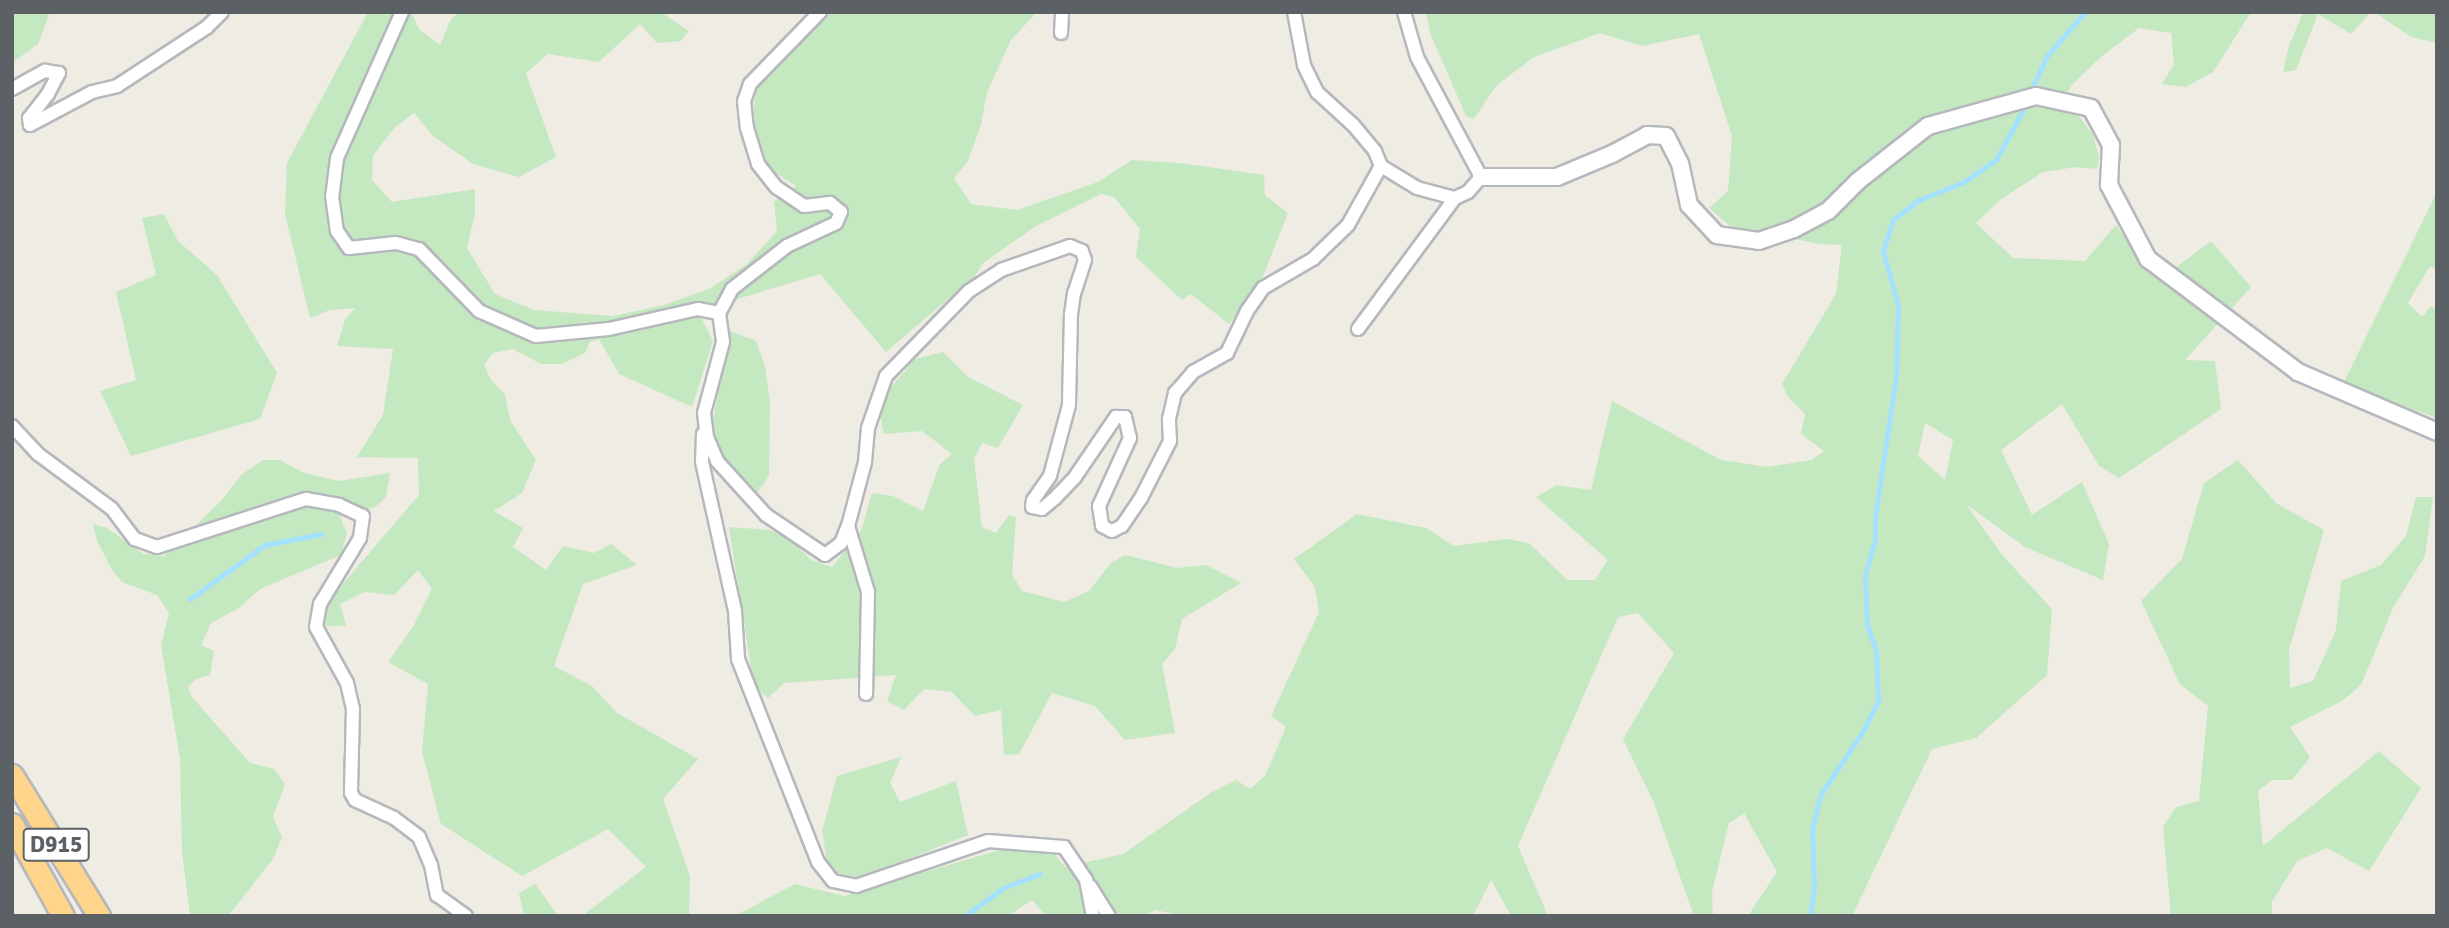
<!DOCTYPE html>
<html>
<head>
<meta charset="utf-8">
<style>
  body { margin:0 }
  #map { position:relative; width:2449px; height:928px; overflow:hidden; background:#efece4; font-family:Signika,sans-serif }
  div>[style] { position:absolute }
  [style*='--x'] { left:calc(var(--x)*1px); top:calc(var(--y)*1px); width:calc(var(--w)*1px); rotate:calc(var(--a)*1deg) }
  .green>* { inset:0; background:#c4e8c0 }
  .stream>* { height:4.5px; margin:-2.25px; padding:0 2.25px; transform-origin:2.25px; border-radius:2.25px; background:#a4e1ff }
  .roads { filter:drop-shadow(2px 0 #b5b8bc) drop-shadow(-2px 0 #b5b8bc) drop-shadow(0 2px #b5b8bc) drop-shadow(0 -2px #b5b8bc) }
  .street>* { height:12px; margin:-6px; padding:0 6px; transform-origin:6px; border-radius:6px; background:#fff }
  .secondary>* { height:16px; margin:-8px; padding:0 8px; transform-origin:8px; border-radius:8px; background:#fff }
  .highway>* { height:21px; margin:-10.5px; padding:0 10.5px; transform-origin:10.5px; border-radius:10.5px; background:#ffd58b }
  span { translate:-50% -50%; white-space:nowrap; text-align:center; line-height:1.15; -webkit-text-stroke:5px #fff; paint-order:stroke }
  .shield-label span { padding:2px 5px; background:#fff; border:2px solid; border-radius:5px; -webkit-text-stroke-width:0 }
  .shield-label { font-size:23px; color:#5c6165; font-weight:700 }
  .frame { position:absolute; inset:0; border:14px solid #5c6165; pointer-events:none }
</style>
</head>
<body>
<div id="map">
  <div class="green">
    <i style="clip-path:polygon(12px 12px,45px 12px,49px 15px,38px 44px,12px 63px)"></i>
    <i style="clip-path:polygon(368px 12px,411px 12px,419px 29px,440px 45px,451px 19px,460px 12px,661px 12px,689px 31px,681px 41px,657px 43px,640px 24px,599px 62px,548px 54px,526px 73px,556px 157px,519px 177px,473px 164px,433px 136px,414px 113px,394px 128px,373px 156px,372px 180px,392px 202px,475px 189px,475px 213px,467px 248px,495px 294px,534px 310px,613px 316px,664px 305px,711px 288px,747px 264px,777px 231px,774px 202px,796px 186px,766px 167px,751px 127px,756px 88px,830px 12px,1037px 12px,1011px 40px,987px 92px,981px 125px,968px 161px,954px 178px,971px 204px,1017px 210px,1098px 182px,1132px 160px,1180px 163px,1264px 175px,1265px 195px,1288px 213px,1259px 286px,1229px 324px,1191px 294px,1182px 300px,1136px 257px,1140px 229px,1114px 197px,1101px 194px,1036px 226px,983px 263px,975px 276px,886px 352px,820px 274px,698px 311px,713px 341px,692px 407px,619px 374px,599px 339px,590px 342px,585px 353px,562px 364px,541px 364px,513px 349px,493px 353px,484px 365px,491px 380px,505px 394px,510px 420px,536px 460px,522px 493px,494px 511px,523px 528px,513px 547px,546px 570px,563px 546px,594px 553px,611px 544px,637px 565px,583px 584px,554px 666px,592px 686px,617px 713px,698px 759px,663px 799px,690px 876px,689px 916px,582px 916px,646px 867px,608px 829px,522px 876px,441px 824px,422px 752px,428px 684px,388px 662px,413px 627px,432px 589px,418px 570px,394px 595px,365px 592px,340px 604px,346px 626px,326px 626px,323px 607px,419px 495px,418px 458px,357px 457px,383px 415px,393px 349px,337px 346px,345px 320px,355px 308px,330px 310px,310px 318px,285px 214px,287px 163px)"></i>
    <i style="clip-path:polygon(evenodd,1426px 12px,2251px 12px,2213px 72px,2186px 87px,2162px 84px,2174px 64px,2171px 33px,2139px 28px,2102px 56px,2072px 85px,2058px 109px,2078px 115px,2093px 135px,2099px 156px,2097px 169px,2076px 167px,2043px 172px,2000px 200px,1976px 223px,2013px 258px,2085px 261px,2116px 225px,2146px 270px,2161px 279px,2211px 241px,2251px 287px,2185px 360px,2215px 361px,2221px 409px,2119px 478px,2099px 466px,2062px 404px,2001px 450px,2032px 515px,2082px 482px,2109px 544px,2103px 580px,2025px 547px,1966px 504px,2003px 556px,2052px 609px,2047px 675px,1976px 738px,1932px 749px,1852px 916px,1748px 916px,1777px 872px,1744px 813px,1729px 823px,1712px 892px,1713px 916px,1694px 916px,1653px 801px,1623px 739px,1674px 653px,1638px 613px,1618px 617px,1518px 846px,1548px 916px,1511px 916px,1491px 880px,1473px 916px,1182px 916px,1156px 910px,1143px 916px,1046px 916px,1032px 900px,1008px 916px,735px 916px,795px 884px,844px 896px,1003px 849px,1052px 851px,1065px 867px,1123px 854px,1212px 792px,1236px 780px,1250px 789px,1265px 776px,1286px 727px,1271px 716px,1319px 612px,1315px 587px,1294px 559px,1357px 514px,1426px 528px,1454px 546px,1506px 539px,1529px 543px,1567px 580px,1595px 580px,1608px 560px,1536px 497px,1557px 485px,1591px 490px,1612px 401px,1721px 460px,1767px 467px,1812px 460px,1824px 451px,1801px 434px,1805px 414px,1788px 397px,1782px 384px,1836px 294px,1842px 245px,1819px 244px,1730px 226px,1709px 208px,1728px 191px,1732px 136px,1699px 34px,1642px 46px,1600px 33px,1534px 57px,1496px 86px,1474px 119px,1466px 116px,1430px 33px,1426px 12px,1925px 423px,1953px 440px,1945px 480px,1918px 456px,1925px 423px)"></i>
    <i style="clip-path:polygon(2303px 12px,2371px 12px,2351px 34px,2318px 14px,2296px 70px,2283px 72px,2289px 46px)"></i>
    <i style="clip-path:polygon(2374px 12px,2437px 12px,2437px 43px,2411px 37px)"></i>
    <i style="clip-path:polygon(2437px 192px,2437px 269px,2430px 266px,2408px 303px,2422px 317px,2431px 306px,2437px 310px,2437px 418px,2343px 384px)"></i>
    <i style="clip-path:polygon(164px 214px,178px 241px,217px 275px,277px 373px,260px 419px,131px 456px,100px 391px,136px 380px,116px 292px,156px 275px,142px 218px)"></i>
    <i style="clip-path:polygon(730px 331px,756px 341px,765px 366px,770px 403px,769px 476px,756px 494px,718px 448px,712px 425px)"></i>
    <i style="clip-path:polygon(943px 352px,968px 377px,1023px 405px,998px 448px,982px 443px,974px 459px,982px 527px,996px 533px,1009px 515px,1016px 517px,1012px 575px,1022px 591px,1064px 602px,1089px 591px,1110px 564px,1125px 555px,1177px 568px,1206px 565px,1241px 583px,1182px 619px,1175px 649px,1162px 664px,1175px 733px,1125px 740px,1095px 706px,1052px 693px,1019px 754px,1004px 755px,1001px 710px,975px 716px,952px 692px,924px 689px,904px 710px,887px 701px,896px 675px,784px 683px,768px 698px,754px 686px,729px 527px,770px 530px,789px 538px,811px 560px,832px 567px,861px 531px,872px 493px,893px 496px,923px 511px,940px 464px,952px 454px,922px 431px,884px 434px,879px 411px,892px 386px,915px 359px)"></i>
    <i style="clip-path:polygon(263px 460px,280px 460px,304px 473px,338px 481px,390px 473px,386px 497px,375px 507px,340px 517px,347px 533px,341px 555px,260px 589px,239px 608px,211px 623px,201px 645px,214px 651px,210px 675px,196px 679px,188px 687px,192px 697px,250px 763px,274px 769px,285px 784px,273px 817px,282px 837px,273px 859px,228px 916px,190px 916px,182px 852px,180px 759px,161px 645px,169px 613px,157px 595px,122px 582px,112px 570px,97px 541px,93px 524px,107px 528px,143px 554px,164px 556px,221px 501px,242px 474px)"></i>
    <i style="clip-path:polygon(2238px 460px,2276px 503px,2324px 530px,2289px 650px,2290px 688px,2313px 681px,2336px 630px,2341px 581px,2381px 565px,2406px 536px,2416px 497px,2433px 497px,2425px 556px,2393px 608px,2361px 685px,2342px 701px,2290px 727px,2310px 757px,2292px 780px,2272px 780px,2258px 791px,2263px 846px,2379px 751px,2421px 788px,2369px 871px,2327px 848px,2297px 861px,2272px 902px,2272px 916px,2171px 916px,2163px 827px,2176px 807px,2199px 801px,2208px 706px,2180px 684px,2141px 601px,2182px 559px,2204px 483px)"></i>
    <i style="clip-path:polygon(901px 757px,890px 783px,900px 802px,956px 781px,968px 835px,873px 873px,854px 878px,835px 872px,827px 861px,822px 831px,837px 776px)"></i>
    <i style="clip-path:polygon(535px 884px,558px 916px,524px 916px,519px 893px)"></i>
  </div>
  <div class="stream">
    <i style="--x:2034;--y:84;--w:31;--a:-65"></i>
    <i style="--x:2047;--y:56;--w:58;--a:-49.2"></i>
    <i style="--x:190;--y:599;--w:92;--a:-35.8"></i>
    <i style="--x:265;--y:545;--w:57;--a:-11.1"></i>
    <i style="--x:965;--y:916;--w:47;--a:-36.4"></i>
    <i style="--x:1003;--y:888;--w:39;--a:-21"></i>
    <i style="--x:1810;--y:916;--w:28;--a:-82"></i>
    <i style="--x:1814;--y:888;--w:59;--a:-91.9"></i>
    <i style="--x:1812;--y:829;--w:36;--a:-76"></i>
    <i style="--x:1821;--y:794;--w:73;--a:-56.1"></i>
    <i style="--x:1862;--y:733;--w:35;--a:-63"></i>
    <i style="--x:1878;--y:702;--w:51;--a:-92.2"></i>
    <i style="--x:1876;--y:651;--w:28;--a:-109"></i>
    <i style="--x:1867;--y:625;--w:50;--a:-92.3"></i>
    <i style="--x:1865;--y:575;--w:35;--a:-74"></i>
    <i style="--x:1875;--y:541;--w:24;--a:-90"></i>
    <i style="--x:1875;--y:517;--w:143;--a:-81.5"></i>
    <i style="--x:1896;--y:376;--w:70;--a:-88.4"></i>
    <i style="--x:1898;--y:306;--w:57;--a:-105.3"></i>
    <i style="--x:1883;--y:251;--w:33;--a:-72"></i>
    <i style="--x:1893;--y:220;--w:33;--a:-38"></i>
    <i style="--x:1919;--y:200;--w:48;--a:-21.8"></i>
    <i style="--x:1964;--y:182;--w:39;--a:-35"></i>
    <i style="--x:1996;--y:160;--w:55;--a:-61.6"></i>
  </div>
  <div class="roads">
    <div class="street">
      <i style="--x:402;--y:12;--w:160;--a:114"></i>
      <i style="--x:337;--y:158;--w:38;--a:97"></i>
      <i style="--x:332;--y:196;--w:35;--a:82"></i>
      <i style="--x:337;--y:231;--w:21;--a:55"></i>
      <i style="--x:349;--y:248;--w:47;--a:-6.1"></i>
      <i style="--x:396;--y:243;--w:24;--a:15"></i>
      <i style="--x:419;--y:249;--w:86;--a:45.9"></i>
      <i style="--x:479;--y:311;--w:62;--a:23.7"></i>
      <i style="--x:536;--y:336;--w:73;--a:-5.5"></i>
      <i style="--x:609;--y:329;--w:91;--a:-12.7"></i>
      <i style="--x:698;--y:309;--w:21;--a:11"></i>
      <i style="--x:820;--y:12;--w:100;--a:134.2"></i>
      <i style="--x:750;--y:84;--w:18;--a:109"></i>
      <i style="--x:744;--y:101;--w:27;--a:84"></i>
      <i style="--x:747;--y:128;--w:38;--a:73"></i>
      <i style="--x:758;--y:164;--w:29;--a:52"></i>
      <i style="--x:776;--y:187;--w:34;--a:34"></i>
      <i style="--x:804;--y:206;--w:26;--a:-7"></i>
      <i style="--x:830;--y:203;--w:14;--a:39"></i>
      <i style="--x:841;--y:212;--w:12;--a:114"></i>
      <i style="--x:836;--y:223;--w:54;--a:154.9"></i>
      <i style="--x:787;--y:246;--w:70;--a:142"></i>
      <i style="--x:732;--y:289;--w:27;--a:118"></i>
      <i style="--x:719;--y:313;--w:29;--a:82"></i>
      <i style="--x:723;--y:342;--w:73;--a:105"></i>
      <i style="--x:704;--y:413;--w:24;--a:83"></i>
      <i style="--x:707;--y:437;--w:26;--a:67"></i>
      <i style="--x:717;--y:461;--w:73;--a:47.8"></i>
      <i style="--x:766;--y:515;--w:71;--a:34.1"></i>
      <i style="--x:825;--y:555;--w:20;--a:-37"></i>
      <i style="--x:841;--y:543;--w:18;--a:-68"></i>
      <i style="--x:848;--y:526;--w:66;--a:-75.1"></i>
      <i style="--x:865;--y:462;--w:34;--a:-85"></i>
      <i style="--x:868;--y:428;--w:55;--a:-70.9"></i>
      <i style="--x:886;--y:376;--w:119;--a:-45.7"></i>
      <i style="--x:969;--y:291;--w:38;--a:-33"></i>
      <i style="--x:1001;--y:270;--w:73;--a:-19.2"></i>
      <i style="--x:1070;--y:246;--w:13;--a:23"></i>
      <i style="--x:1082;--y:251;--w:9;--a:72"></i>
      <i style="--x:1085;--y:260;--w:35;--a:108"></i>
      <i style="--x:1074;--y:293;--w:21;--a:98"></i>
      <i style="--x:1071;--y:314;--w:91;--a:91.3"></i>
      <i style="--x:1069;--y:405;--w:73;--a:105"></i>
      <i style="--x:1050;--y:476;--w:29;--a:125"></i>
      <i style="--x:1033;--y:500;--w:7;--a:98"></i>
      <i style="--x:1032;--y:507;--w:10;--a:11"></i>
      <i style="--x:1042;--y:509;--w:17;--a:-40"></i>
      <i style="--x:1055;--y:498;--w:29;--a:-46"></i>
      <i style="--x:1075;--y:477;--w:73;--a:-55.7"></i>
      <i style="--x:1116;--y:417;--w:9;--a:0"></i>
      <i style="--x:1125;--y:417;--w:22;--a:77"></i>
      <i style="--x:1130;--y:438;--w:75;--a:114.5"></i>
      <i style="--x:1099;--y:506;--w:20;--a:81"></i>
      <i style="--x:1102;--y:526;--w:11;--a:27"></i>
      <i style="--x:1112;--y:531;--w:11;--a:-27"></i>
      <i style="--x:1122;--y:526;--w:34;--a:-56"></i>
      <i style="--x:1141;--y:498;--w:64;--a:-63"></i>
      <i style="--x:1170;--y:441;--w:22;--a:-93"></i>
      <i style="--x:1169;--y:419;--w:27;--a:-77"></i>
      <i style="--x:1175;--y:393;--w:28;--a:-49"></i>
      <i style="--x:1193;--y:372;--w:39;--a:-29"></i>
      <i style="--x:1227;--y:353;--w:47;--a:-64.5"></i>
      <i style="--x:1247;--y:311;--w:28;--a:-55"></i>
      <i style="--x:1263;--y:288;--w:58;--a:-30.1"></i>
      <i style="--x:1313;--y:259;--w:49;--a:-44.2"></i>
      <i style="--x:1348;--y:225;--w:68;--a:-60.8"></i>
      <i style="--x:1381;--y:166;--w:16;--a:-112"></i>
      <i style="--x:1375;--y:151;--w:35;--a:-130"></i>
      <i style="--x:1352;--y:124;--w:47;--a:-137.6"></i>
      <i style="--x:1317;--y:92;--w:30;--a:-116"></i>
      <i style="--x:1304;--y:65;--w:54;--a:-100.7"></i>
      <i style="--x:1061;--y:33;--w:21;--a:-87"></i>
      <i style="--x:12;--y:89;--w:38;--a:-29"></i>
      <i style="--x:45;--y:71;--w:14;--a:8"></i>
      <i style="--x:59;--y:73;--w:24;--a:118"></i>
      <i style="--x:48;--y:94;--w:31;--a:128"></i>
      <i style="--x:29;--y:118;--w:7;--a:82"></i>
      <i style="--x:30;--y:125;--w:70;--a:-28"></i>
      <i style="--x:92;--y:92;--w:26;--a:-13"></i>
      <i style="--x:117;--y:86;--w:108;--a:-33.2"></i>
      <i style="--x:207;--y:27;--w:21;--a:-45"></i>
      <i style="--x:1381;--y:166;--w:42;--a:31.4"></i>
      <i style="--x:1417;--y:188;--w:39;--a:15"></i>
      <i style="--x:1455;--y:198;--w:14;--a:-25"></i>
      <i style="--x:1468;--y:192;--w:20;--a:-49"></i>
      <i style="--x:1481;--y:177;--w:136;--a:-118.1"></i>
      <i style="--x:1417;--y:57;--w:47;--a:-106.1"></i>
      <i style="--x:1358;--y:329;--w:163;--a:-53.5"></i>
      <i style="--x:12;--y:426;--w:38;--a:47"></i>
      <i style="--x:38;--y:454;--w:92;--a:36.6"></i>
      <i style="--x:112;--y:509;--w:38;--a:53"></i>
      <i style="--x:135;--y:539;--w:23;--a:20"></i>
      <i style="--x:157;--y:547;--w:157;--a:-17.9"></i>
      <i style="--x:306;--y:499;--w:34;--a:10"></i>
      <i style="--x:339;--y:505;--w:26;--a:25"></i>
      <i style="--x:363;--y:516;--w:22;--a:98"></i>
      <i style="--x:360;--y:538;--w:77;--a:121.2"></i>
      <i style="--x:320;--y:604;--w:23;--a:100"></i>
      <i style="--x:316;--y:627;--w:64;--a:61"></i>
      <i style="--x:347;--y:683;--w:27;--a:77"></i>
      <i style="--x:353;--y:709;--w:84;--a:91.4"></i>
      <i style="--x:351;--y:793;--w:8;--a:60"></i>
      <i style="--x:355;--y:800;--w:43;--a:24.8"></i>
      <i style="--x:394;--y:818;--w:31;--a:37"></i>
      <i style="--x:419;--y:837;--w:30;--a:67"></i>
      <i style="--x:431;--y:865;--w:31;--a:79"></i>
      <i style="--x:437;--y:895;--w:36;--a:36"></i>
      <i style="--x:703;--y:434;--w:28;--a:92"></i>
      <i style="--x:702;--y:462;--w:153;--a:77.5"></i>
      <i style="--x:735;--y:611;--w:48;--a:86.4"></i>
      <i style="--x:738;--y:659;--w:218;--a:68.5"></i>
      <i style="--x:818;--y:862;--w:24;--a:52"></i>
      <i style="--x:833;--y:881;--w:24;--a:12"></i>
      <i style="--x:856;--y:886;--w:139;--a:-18.8"></i>
      <i style="--x:988;--y:841;--w:76;--a:4.5"></i>
      <i style="--x:1064;--y:847;--w:40;--a:56"></i>
      <i style="--x:1086;--y:880;--w:37;--a:79"></i>
      <i style="--x:848;--y:526;--w:69;--a:73.1"></i>
      <i style="--x:868;--y:592;--w:102;--a:91.1"></i>
      <i style="--x:1090;--y:886;--w:36;--a:58"></i>
    </div>
    <div class="secondary">
      <i style="--x:1481;--y:177;--w:76;--a:0"></i>
      <i style="--x:1557;--y:177;--w:60;--a:-22.7"></i>
      <i style="--x:1612;--y:154;--w:40;--a:-28"></i>
      <i style="--x:1647;--y:135;--w:19;--a:3"></i>
      <i style="--x:1666;--y:136;--w:30;--a:63"></i>
      <i style="--x:1680;--y:163;--w:43;--a:77.9"></i>
      <i style="--x:1689;--y:205;--w:41;--a:47"></i>
      <i style="--x:1717;--y:235;--w:42;--a:8.1"></i>
      <i style="--x:1759;--y:241;--w:37;--a:-19"></i>
      <i style="--x:1794;--y:229;--w:38;--a:-28"></i>
      <i style="--x:1828;--y:211;--w:42;--a:-45"></i>
      <i style="--x:1858;--y:181;--w:89;--a:-38.2"></i>
      <i style="--x:1928;--y:126;--w:112;--a:-15.5"></i>
      <i style="--x:2036;--y:96;--w:56;--a:12.3"></i>
      <i style="--x:2091;--y:108;--w:42;--a:61.6"></i>
      <i style="--x:2111;--y:145;--w:40;--a:92.9"></i>
      <i style="--x:2109;--y:185;--w:84;--a:62.2"></i>
      <i style="--x:2148;--y:259;--w:188;--a:37"></i>
      <i style="--x:2298;--y:372;--w:151;--a:23.3"></i>
    </div>
    <div class="highway">
      <i style="--x:12;--y:775;--w:166;--a:58.3"></i>
      <i style="--x:12;--y:824;--w:105;--a:61"></i>
    </div>
  </div>
  <div class="shield-label">
    <span style="left:56px;top:845px">D915</span>
  </div>
  <div class="frame"></div>
</div>
</body>
</html>
